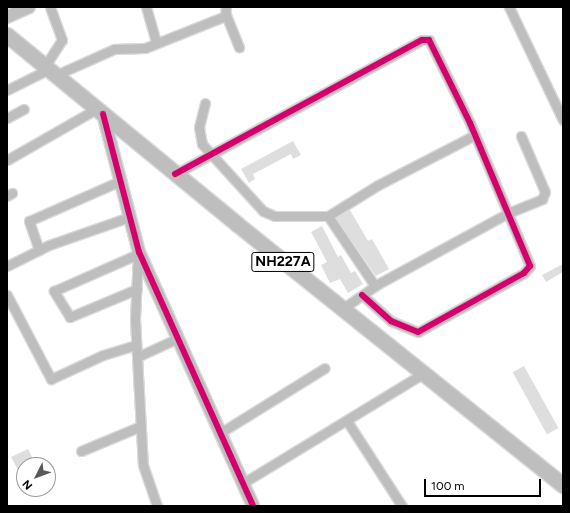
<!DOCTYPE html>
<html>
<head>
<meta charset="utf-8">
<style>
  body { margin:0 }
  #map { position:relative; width:570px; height:513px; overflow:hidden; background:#fff; font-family:Figtree,sans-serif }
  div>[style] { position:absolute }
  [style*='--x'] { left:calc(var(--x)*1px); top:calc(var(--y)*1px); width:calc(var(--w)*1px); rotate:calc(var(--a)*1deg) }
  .building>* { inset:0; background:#dedede; transform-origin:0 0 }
  .roads { filter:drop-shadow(1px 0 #dbdbdb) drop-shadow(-1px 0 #dbdbdb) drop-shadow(0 1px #dbdbdb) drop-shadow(0 -1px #dbdbdb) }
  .minor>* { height:9px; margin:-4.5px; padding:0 4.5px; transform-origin:4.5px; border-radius:4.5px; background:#bebebe }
  .tertiary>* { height:12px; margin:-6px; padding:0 6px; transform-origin:6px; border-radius:6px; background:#bebebe }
  .trunk>* { height:15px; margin:-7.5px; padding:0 7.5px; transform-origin:7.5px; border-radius:7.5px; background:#bebebe }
  .cycleway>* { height:6px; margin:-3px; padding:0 3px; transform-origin:3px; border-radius:3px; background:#d6006c }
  span { translate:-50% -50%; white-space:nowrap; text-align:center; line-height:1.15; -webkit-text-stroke:3px #fff; paint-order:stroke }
  .shield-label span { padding:1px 3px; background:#fff; border:1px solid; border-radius:3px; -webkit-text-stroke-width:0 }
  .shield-label { font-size:14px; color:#000; font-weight:700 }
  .frame { position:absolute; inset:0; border:8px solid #000; pointer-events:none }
  .north { position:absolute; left:16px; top:457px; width:40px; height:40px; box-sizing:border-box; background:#fff; border:1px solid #999; border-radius:50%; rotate:228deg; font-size:11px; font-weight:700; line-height:16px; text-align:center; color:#000 }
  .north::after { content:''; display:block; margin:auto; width:14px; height:18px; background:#595959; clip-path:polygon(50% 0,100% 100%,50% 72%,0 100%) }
  .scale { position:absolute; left:424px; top:479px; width:117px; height:18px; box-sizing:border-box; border:2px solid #000; border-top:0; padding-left:5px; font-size:12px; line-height:14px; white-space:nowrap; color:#000; -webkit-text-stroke:3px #fff; paint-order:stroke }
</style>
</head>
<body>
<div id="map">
  <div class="building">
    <i style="clip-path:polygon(293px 141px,301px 155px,293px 159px,291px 154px,253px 174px,255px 179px,249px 183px,241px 169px)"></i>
    <i style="clip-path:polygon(350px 210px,368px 241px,372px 239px,389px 269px,376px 276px,336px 218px)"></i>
    <i style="clip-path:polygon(322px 226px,338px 257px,341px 255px,351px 273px,355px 271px,363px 284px,348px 293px,340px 279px,330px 283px,321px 265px,327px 262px,311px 232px)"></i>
    <i style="clip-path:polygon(563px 264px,563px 272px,546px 282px,542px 275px)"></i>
    <i style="left:524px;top:366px;width:71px;height:13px;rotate:61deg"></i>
    <i style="clip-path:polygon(28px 449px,34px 461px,24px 465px,24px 481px,11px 457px)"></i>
  </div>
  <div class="roads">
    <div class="minor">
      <i style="--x:146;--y:7;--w:37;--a:74"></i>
      <i style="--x:509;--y:7;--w:125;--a:64.5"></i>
      <i style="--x:226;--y:15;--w:35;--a:68"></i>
      <i style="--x:45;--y:66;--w:31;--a:-57"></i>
      <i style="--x:62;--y:40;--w:35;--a:-110"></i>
      <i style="--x:56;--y:75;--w:64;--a:-24.1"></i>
      <i style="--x:114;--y:49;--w:31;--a:-2"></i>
      <i style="--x:145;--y:48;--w:86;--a:-21.8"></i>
      <i style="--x:225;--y:16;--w:9;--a:-84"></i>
      <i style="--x:7;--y:90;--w:47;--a:-26.6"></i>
      <i style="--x:205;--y:103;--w:25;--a:104"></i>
      <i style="--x:199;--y:127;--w:17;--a:80"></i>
      <i style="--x:202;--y:144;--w:91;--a:47.7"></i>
      <i style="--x:263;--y:211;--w:13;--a:23"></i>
      <i style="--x:275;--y:216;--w:53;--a:0"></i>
      <i style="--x:7;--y:118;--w:19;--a:-28"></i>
      <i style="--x:7;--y:160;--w:103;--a:-29.8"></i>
      <i style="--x:175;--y:174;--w:281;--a:-28.5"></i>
      <i style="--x:422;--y:40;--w:7;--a:0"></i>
      <i style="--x:429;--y:40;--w:93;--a:63.7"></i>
      <i style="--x:470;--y:123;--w:155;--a:67.2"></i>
      <i style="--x:530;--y:266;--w:9;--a:131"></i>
      <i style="--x:524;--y:273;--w:121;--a:150.9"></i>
      <i style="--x:418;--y:332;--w:29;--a:-158"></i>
      <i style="--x:391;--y:321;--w:39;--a:-138"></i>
      <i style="--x:7;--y:196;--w:6;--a:-31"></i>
      <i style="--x:39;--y:250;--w:31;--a:-109"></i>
      <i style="--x:29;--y:221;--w:99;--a:-23.7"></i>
      <i style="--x:138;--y:253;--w:66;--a:92.6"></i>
      <i style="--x:135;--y:319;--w:146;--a:86.9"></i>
      <i style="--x:143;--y:465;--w:43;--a:71.1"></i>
      <i style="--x:7;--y:266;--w:47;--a:-26.6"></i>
      <i style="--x:49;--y:245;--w:85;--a:-19.3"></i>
      <i style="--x:375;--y:286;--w:84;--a:-123.9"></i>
      <i style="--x:328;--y:216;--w:59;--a:-31.8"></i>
      <i style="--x:378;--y:185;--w:109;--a:-27.3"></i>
      <i style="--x:137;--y:289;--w:73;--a:157.3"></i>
      <i style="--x:70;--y:317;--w:31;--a:-122"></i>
      <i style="--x:54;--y:291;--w:92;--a:-23.8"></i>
      <i style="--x:7;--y:295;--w:95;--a:62.4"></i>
      <i style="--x:51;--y:379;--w:57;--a:-24.8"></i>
      <i style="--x:103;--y:355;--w:34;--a:-17"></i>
      <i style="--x:342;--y:309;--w:44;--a:-34.8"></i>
      <i style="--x:378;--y:284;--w:148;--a:-28.6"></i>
      <i style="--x:508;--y:213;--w:37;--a:-22"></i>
      <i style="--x:542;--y:199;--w:8;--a:-67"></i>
      <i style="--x:545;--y:192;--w:61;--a:-113.2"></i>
      <i style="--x:137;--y:357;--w:43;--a:-24.8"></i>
      <i style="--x:347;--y:421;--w:101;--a:57.1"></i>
      <i style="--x:220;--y:433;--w:123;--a:-31.8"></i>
      <i style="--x:81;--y:451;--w:65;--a:-22.6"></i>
      <i style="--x:243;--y:483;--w:210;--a:-31.3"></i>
    </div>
    <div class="tertiary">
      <i style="--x:7;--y:17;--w:24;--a:-24"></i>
      <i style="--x:103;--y:114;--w:143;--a:75.4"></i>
      <i style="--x:139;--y:252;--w:278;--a:65.8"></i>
    </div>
    <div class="trunk">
      <i style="--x:7;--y:35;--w:298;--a:39.4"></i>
      <i style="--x:237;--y:224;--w:418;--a:38.7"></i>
    </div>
  </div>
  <div class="cycleway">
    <i style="--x:103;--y:114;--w:143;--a:75.4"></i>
    <i style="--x:139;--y:252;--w:278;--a:65.8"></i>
    <i style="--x:175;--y:174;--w:281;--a:-28.5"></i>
    <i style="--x:422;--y:40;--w:7;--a:0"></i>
    <i style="--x:429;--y:40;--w:93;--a:63.7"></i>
    <i style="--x:470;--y:123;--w:155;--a:67.2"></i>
    <i style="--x:530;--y:266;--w:9;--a:131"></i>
    <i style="--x:524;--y:273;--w:121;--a:150.9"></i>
    <i style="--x:418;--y:332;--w:29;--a:-158"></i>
    <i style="--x:391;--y:321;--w:39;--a:-138"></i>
  </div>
  <div class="shield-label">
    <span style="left:283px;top:262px">NH227A</span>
  </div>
  <div class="frame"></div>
  <div class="north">N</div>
  <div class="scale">100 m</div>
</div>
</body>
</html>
